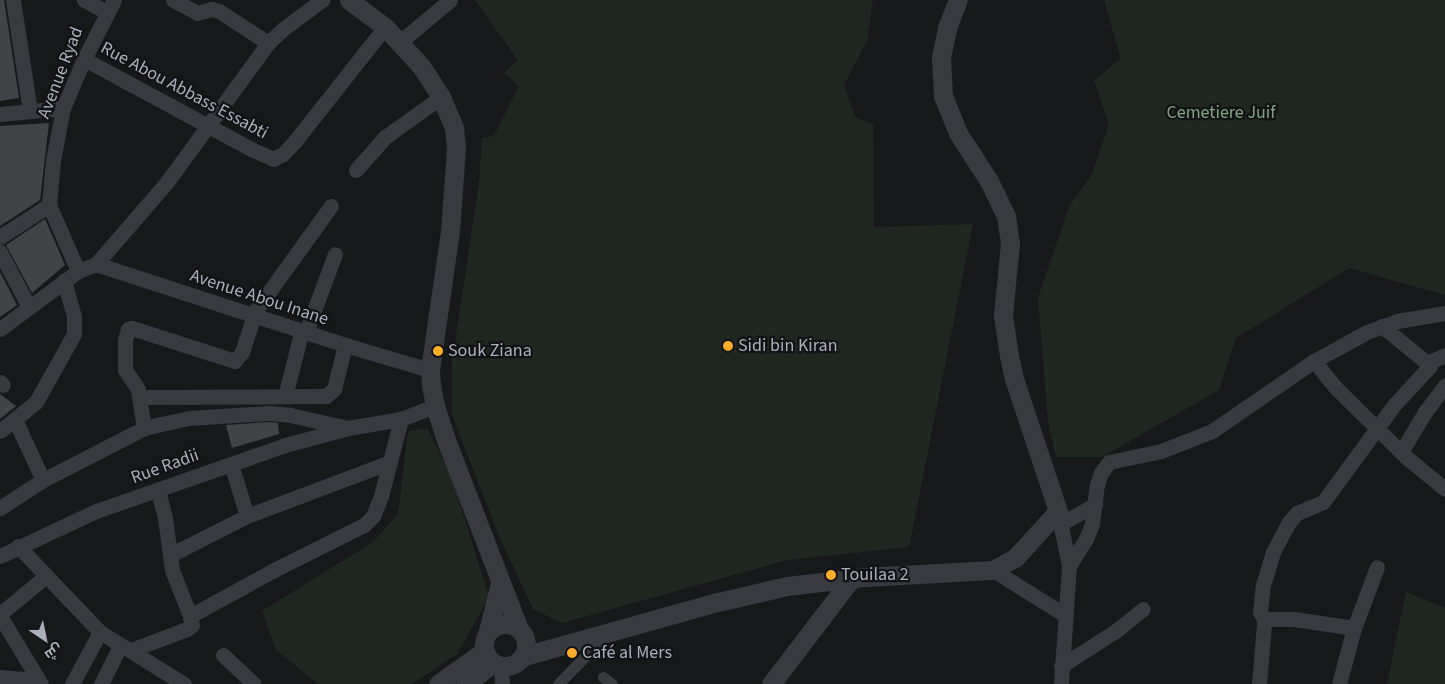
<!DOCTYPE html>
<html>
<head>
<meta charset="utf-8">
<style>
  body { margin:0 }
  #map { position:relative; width:1445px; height:684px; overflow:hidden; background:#17181a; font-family:"Source Sans 3",Cairo,sans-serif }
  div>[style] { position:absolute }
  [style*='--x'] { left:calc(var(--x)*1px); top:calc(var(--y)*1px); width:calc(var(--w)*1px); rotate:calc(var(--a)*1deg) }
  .green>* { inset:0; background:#1f2820 }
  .building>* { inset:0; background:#414347 }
  .pedestrian>* { height:11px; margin:-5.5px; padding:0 5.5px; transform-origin:5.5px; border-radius:5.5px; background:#383a3f }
  .minor>* { height:15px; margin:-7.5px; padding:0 7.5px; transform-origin:7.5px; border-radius:7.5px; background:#383a3f }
  .tertiary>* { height:19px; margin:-9.5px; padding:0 9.5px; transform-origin:9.5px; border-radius:9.5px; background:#383a3f }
  .tertiary>.ring { margin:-9.5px; padding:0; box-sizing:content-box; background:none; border:19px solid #383a3f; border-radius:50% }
  .dots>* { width:14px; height:14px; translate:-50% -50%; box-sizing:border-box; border:2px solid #121315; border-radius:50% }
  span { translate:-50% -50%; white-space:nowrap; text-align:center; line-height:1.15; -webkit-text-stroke:4.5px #121315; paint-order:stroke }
  .street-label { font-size:18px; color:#a9afbb }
  .park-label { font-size:18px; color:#7ea77f }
  .poi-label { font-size:18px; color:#a9afbb }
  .left { translate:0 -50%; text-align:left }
  .north { position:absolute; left:20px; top:614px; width:50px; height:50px; -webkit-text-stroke:4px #121315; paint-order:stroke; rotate:146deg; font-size:14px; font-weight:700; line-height:20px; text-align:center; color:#a9afbb }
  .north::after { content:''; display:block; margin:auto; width:18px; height:22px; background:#a9afbb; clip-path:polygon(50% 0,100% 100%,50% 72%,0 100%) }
</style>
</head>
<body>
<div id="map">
  <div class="green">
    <i style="clip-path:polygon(475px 0,873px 0,867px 41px,844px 85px,855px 117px,873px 124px,874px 227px,973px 224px,909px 547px,787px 560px,562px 623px,533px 609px,500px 538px,452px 415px,452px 362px,479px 183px,482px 138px,494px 136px,519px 86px,504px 73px,518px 60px)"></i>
    <i style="clip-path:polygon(1104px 0,1445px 0,1445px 295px,1349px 268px,1236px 338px,1219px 390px,1102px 457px,1056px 457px,1048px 422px,1038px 298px,1069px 206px,1091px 176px,1109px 125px,1094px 80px,1121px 59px)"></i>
    <i style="clip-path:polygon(427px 428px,451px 475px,489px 597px,457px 654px,412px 684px,318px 684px,276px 650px,262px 611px,373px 542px,398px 514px,408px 431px)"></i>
    <i style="clip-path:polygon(1406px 592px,1445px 608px,1445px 684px,1387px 684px)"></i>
  </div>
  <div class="building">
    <i style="clip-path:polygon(0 0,4px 0,19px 98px,0 101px)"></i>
    <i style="clip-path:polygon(49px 123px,40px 200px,0 226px,0 126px)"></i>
    <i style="clip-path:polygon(45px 219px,65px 265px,32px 293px,6px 245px)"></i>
    <i style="clip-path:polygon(0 272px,17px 305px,0 317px)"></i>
    <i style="clip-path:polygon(0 394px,16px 406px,0 419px)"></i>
    <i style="clip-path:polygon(269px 422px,278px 423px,279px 434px,232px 448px,226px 425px)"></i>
  </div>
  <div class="pedestrian">
    <i style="--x:603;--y:677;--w:11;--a:38"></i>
    <i style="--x:558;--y:684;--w:69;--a:-45.6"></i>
  </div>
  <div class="minor">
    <i style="--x:13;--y:0;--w:112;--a:81.3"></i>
    <i style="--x:84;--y:0;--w:26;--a:28"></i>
    <i style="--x:173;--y:0;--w:27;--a:28"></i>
    <i style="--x:197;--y:13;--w:15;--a:-16"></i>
    <i style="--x:211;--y:9;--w:8;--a:14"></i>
    <i style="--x:219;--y:11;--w:59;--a:33.1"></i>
    <i style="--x:400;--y:42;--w:65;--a:-40"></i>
    <i style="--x:84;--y:59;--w:190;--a:28.3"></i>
    <i style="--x:251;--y:149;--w:24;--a:24"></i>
    <i style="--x:273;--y:159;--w:11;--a:-27"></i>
    <i style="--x:283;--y:154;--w:18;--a:-47"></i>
    <i style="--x:295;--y:141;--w:145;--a:-51.7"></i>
    <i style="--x:0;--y:114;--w:63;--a:-5.4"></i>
    <i style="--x:356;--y:170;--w:44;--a:-48.7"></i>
    <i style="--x:385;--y:137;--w:69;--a:-35.5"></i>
    <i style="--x:0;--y:237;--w:59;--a:-33.1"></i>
    <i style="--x:0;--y:252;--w:62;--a:62.2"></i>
    <i style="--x:96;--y:264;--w:108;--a:-49.1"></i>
    <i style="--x:167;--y:182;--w:172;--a:-54"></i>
    <i style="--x:268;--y:43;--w:21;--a:-43"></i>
    <i style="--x:283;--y:29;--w:49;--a:-36.6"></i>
    <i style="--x:78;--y:271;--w:19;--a:-21"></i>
    <i style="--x:96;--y:264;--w:262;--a:18"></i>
    <i style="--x:345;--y:345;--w:89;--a:16.4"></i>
    <i style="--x:253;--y:314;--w:133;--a:-54.2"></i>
    <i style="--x:1382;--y:326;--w:58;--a:39.4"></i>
    <i style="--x:1427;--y:363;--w:20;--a:-24"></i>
    <i style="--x:0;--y:329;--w:97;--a:-36.6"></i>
    <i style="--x:78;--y:271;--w:72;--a:-113.7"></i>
    <i style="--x:49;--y:205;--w:45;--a:-84.9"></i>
    <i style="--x:53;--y:160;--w:53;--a:-79.1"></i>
    <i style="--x:63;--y:108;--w:53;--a:-66.8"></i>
    <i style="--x:84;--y:59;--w:66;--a:-63"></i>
    <i style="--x:306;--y:332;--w:83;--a:-69.6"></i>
    <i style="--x:1314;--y:361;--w:33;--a:51"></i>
    <i style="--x:1335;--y:387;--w:100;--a:44.6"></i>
    <i style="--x:1406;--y:457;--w:50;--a:39.4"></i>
    <i style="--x:0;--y:382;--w:4;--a:45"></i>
    <i style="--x:285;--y:396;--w:68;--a:-75.6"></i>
    <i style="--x:139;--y:397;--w:187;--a:-0.3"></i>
    <i style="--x:326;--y:396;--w:11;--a:-41"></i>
    <i style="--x:334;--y:389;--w:45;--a:-76"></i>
    <i style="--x:15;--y:420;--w:66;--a:65"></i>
    <i style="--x:144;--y:428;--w:39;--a:-99"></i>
    <i style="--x:138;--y:389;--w:23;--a:-124"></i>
    <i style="--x:125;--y:370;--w:30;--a:-90"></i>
    <i style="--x:125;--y:340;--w:11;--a:-75"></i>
    <i style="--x:128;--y:329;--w:4;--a:-14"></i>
    <i style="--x:132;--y:328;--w:108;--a:17.8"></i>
    <i style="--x:235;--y:361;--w:11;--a:-52"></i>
    <i style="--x:242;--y:352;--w:29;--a:-72"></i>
    <i style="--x:0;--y:431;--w:46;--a:-38.9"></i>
    <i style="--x:36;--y:402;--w:78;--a:-60.8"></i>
    <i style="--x:74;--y:334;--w:18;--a:-90"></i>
    <i style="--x:74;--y:316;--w:37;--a:-106"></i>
    <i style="--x:1401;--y:452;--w:47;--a:-59"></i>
    <i style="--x:1425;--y:412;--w:34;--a:-53"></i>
    <i style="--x:231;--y:464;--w:54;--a:72.9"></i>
    <i style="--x:158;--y:490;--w:29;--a:76"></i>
    <i style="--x:165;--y:518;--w:52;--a:82.3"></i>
    <i style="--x:172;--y:570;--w:49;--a:68.6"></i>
    <i style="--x:0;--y:508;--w:51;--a:-33.1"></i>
    <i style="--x:43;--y:480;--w:114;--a:-27.2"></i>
    <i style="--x:144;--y:428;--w:17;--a:-13"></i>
    <i style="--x:161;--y:424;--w:29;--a:-12"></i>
    <i style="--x:189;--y:418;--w:80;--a:-3.6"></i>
    <i style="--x:269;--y:413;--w:21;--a:5"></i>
    <i style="--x:290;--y:415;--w:59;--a:12.6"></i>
    <i style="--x:348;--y:428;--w:54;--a:-9.6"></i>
    <i style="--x:401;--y:419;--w:36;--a:-21"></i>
    <i style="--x:1058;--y:511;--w:56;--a:78.7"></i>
    <i style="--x:1069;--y:566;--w:118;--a:93.9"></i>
    <i style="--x:1062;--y:523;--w:38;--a:-29"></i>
    <i style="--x:18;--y:546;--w:119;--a:46.4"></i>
    <i style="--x:100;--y:632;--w:99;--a:31.8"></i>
    <i style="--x:170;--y:555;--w:86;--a:-26.9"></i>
    <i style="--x:247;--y:516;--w:153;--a:-20.7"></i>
    <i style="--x:0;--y:556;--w:106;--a:-25.1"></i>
    <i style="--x:96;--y:511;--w:200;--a:-19.2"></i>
    <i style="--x:285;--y:445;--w:62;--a:-14.9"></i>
    <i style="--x:1069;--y:566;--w:32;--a:-58"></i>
    <i style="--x:1086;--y:539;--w:16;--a:-68"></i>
    <i style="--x:1092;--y:524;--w:39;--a:-83"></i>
    <i style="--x:1097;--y:485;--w:13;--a:-72"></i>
    <i style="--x:1101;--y:473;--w:14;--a:-54"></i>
    <i style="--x:1109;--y:462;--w:53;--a:-11.9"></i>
    <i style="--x:1161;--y:451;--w:55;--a:-21.4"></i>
    <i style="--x:1212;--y:431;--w:124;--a:-34.5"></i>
    <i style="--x:1314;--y:361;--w:60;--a:-28.7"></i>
    <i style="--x:1367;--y:332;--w:32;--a:-20"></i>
    <i style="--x:1397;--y:321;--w:49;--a:-9.5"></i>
    <i style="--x:993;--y:570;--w:85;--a:32"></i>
    <i style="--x:0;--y:614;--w:60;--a:-39.6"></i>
    <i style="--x:0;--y:616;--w:79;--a:58.9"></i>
    <i style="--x:1265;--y:621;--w:10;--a:-119"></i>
    <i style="--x:1260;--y:612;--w:27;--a:-84"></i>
    <i style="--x:1263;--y:585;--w:34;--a:-73"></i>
    <i style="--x:1273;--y:552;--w:34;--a:-62"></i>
    <i style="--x:1289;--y:522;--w:12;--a:-48"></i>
    <i style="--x:1297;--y:513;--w:28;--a:-23"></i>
    <i style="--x:1323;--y:502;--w:120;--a:-53.8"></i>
    <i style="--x:1394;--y:405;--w:53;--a:-47.3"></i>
    <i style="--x:131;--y:650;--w:60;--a:-20.6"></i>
    <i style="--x:187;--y:629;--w:6;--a:-39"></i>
    <i style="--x:192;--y:625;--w:9;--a:-103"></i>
    <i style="--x:190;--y:616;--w:96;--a:-28.7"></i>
    <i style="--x:274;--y:570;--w:101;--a:-26.6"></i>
    <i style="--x:364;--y:525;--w:13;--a:-45"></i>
    <i style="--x:373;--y:516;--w:22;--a:-68"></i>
    <i style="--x:381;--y:496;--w:80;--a:-75.4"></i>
    <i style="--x:223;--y:655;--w:42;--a:43.1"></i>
    <i style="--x:501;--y:666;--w:18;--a:87"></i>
    <i style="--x:1061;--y:666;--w:67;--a:-32.7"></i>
    <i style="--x:1117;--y:630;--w:33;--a:-39"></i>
    <i style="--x:0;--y:677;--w:37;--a:5"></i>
    <i style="--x:72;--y:684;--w:59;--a:-61.7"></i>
    <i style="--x:101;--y:684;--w:42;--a:-63.4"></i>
    <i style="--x:1259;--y:684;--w:60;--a:-85.2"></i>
    <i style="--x:1264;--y:624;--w:6;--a:-51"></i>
    <i style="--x:1268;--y:619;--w:26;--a:0"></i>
    <i style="--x:1294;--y:619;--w:61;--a:8.5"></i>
    <i style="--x:1339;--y:684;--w:58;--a:-75"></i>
    <i style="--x:1354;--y:628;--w:65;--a:-69.3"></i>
  </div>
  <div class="tertiary">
    <i style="--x:349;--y:0;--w:45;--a:36.9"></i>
    <i style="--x:385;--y:27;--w:53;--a:47.3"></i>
    <i style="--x:421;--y:66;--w:37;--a:57"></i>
    <i style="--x:441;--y:97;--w:34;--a:67"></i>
    <i style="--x:454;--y:128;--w:20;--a:84"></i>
    <i style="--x:456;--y:148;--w:83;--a:94.1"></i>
    <i style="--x:450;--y:231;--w:140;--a:98.2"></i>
    <i style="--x:430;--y:370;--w:15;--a:86"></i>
    <i style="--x:431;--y:385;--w:21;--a:79"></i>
    <i style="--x:435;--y:406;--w:36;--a:72"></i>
    <i style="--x:446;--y:440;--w:200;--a:68.9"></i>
    <i class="ring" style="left:484px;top:624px;width:23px;height:23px"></i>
    <i style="--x:488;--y:631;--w:49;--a:-76"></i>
    <i style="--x:524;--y:656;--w:201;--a:-15.6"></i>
    <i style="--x:718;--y:602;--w:71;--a:-13.1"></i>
    <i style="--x:787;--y:586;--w:79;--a:-6.6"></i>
    <i style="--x:865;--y:577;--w:128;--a:-3.1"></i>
    <i style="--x:993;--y:570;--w:26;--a:-29"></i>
    <i style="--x:1016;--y:557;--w:62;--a:-47.6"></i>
    <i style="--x:1058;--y:511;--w:139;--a:-108.4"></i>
    <i style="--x:1014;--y:379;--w:24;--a:-102"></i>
    <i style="--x:1009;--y:356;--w:41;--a:-98.3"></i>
    <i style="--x:1003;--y:315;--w:71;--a:-84.4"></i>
    <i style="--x:1010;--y:244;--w:28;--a:-98"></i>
    <i style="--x:1006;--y:216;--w:39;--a:-116"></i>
    <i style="--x:989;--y:181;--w:57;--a:-122.9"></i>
    <i style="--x:958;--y:133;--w:40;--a:-112"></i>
    <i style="--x:943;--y:96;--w:39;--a:-93"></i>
    <i style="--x:941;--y:57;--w:30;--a:-78"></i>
    <i style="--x:947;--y:28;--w:30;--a:-69"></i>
    <i style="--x:438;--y:684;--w:57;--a:-35.7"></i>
    <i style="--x:466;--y:684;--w:34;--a:-38"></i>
    <i style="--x:771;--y:684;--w:133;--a:-52.6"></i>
  </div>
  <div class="dots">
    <i style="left:728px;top:346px;background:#ffad2a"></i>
    <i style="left:438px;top:351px;background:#ffad2a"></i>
    <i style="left:831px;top:575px;background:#ffad2a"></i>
    <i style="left:572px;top:653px;background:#ffad2a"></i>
  </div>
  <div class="street-label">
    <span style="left:61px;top:73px;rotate:-69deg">Avenue Ryad</span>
    <span style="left:184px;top:91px;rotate:28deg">Rue Abou Abbass Essabti</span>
    <span style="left:259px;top:298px;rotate:18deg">Avenue Abou Inane</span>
    <span style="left:165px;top:467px;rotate:-20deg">Rue Radii</span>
  </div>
  <div class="park-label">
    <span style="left:1221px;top:113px">Cemetiere Juif</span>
  </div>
  <div class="poi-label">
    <span class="left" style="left:738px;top:346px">Sidi bin Kiran</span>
    <span class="left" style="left:448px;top:351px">Souk Ziana</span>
    <span class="left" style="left:841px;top:575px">Touilaa 2</span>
    <span class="left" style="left:582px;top:653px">Café al Mers</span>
  </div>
  <div class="north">ش</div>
</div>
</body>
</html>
